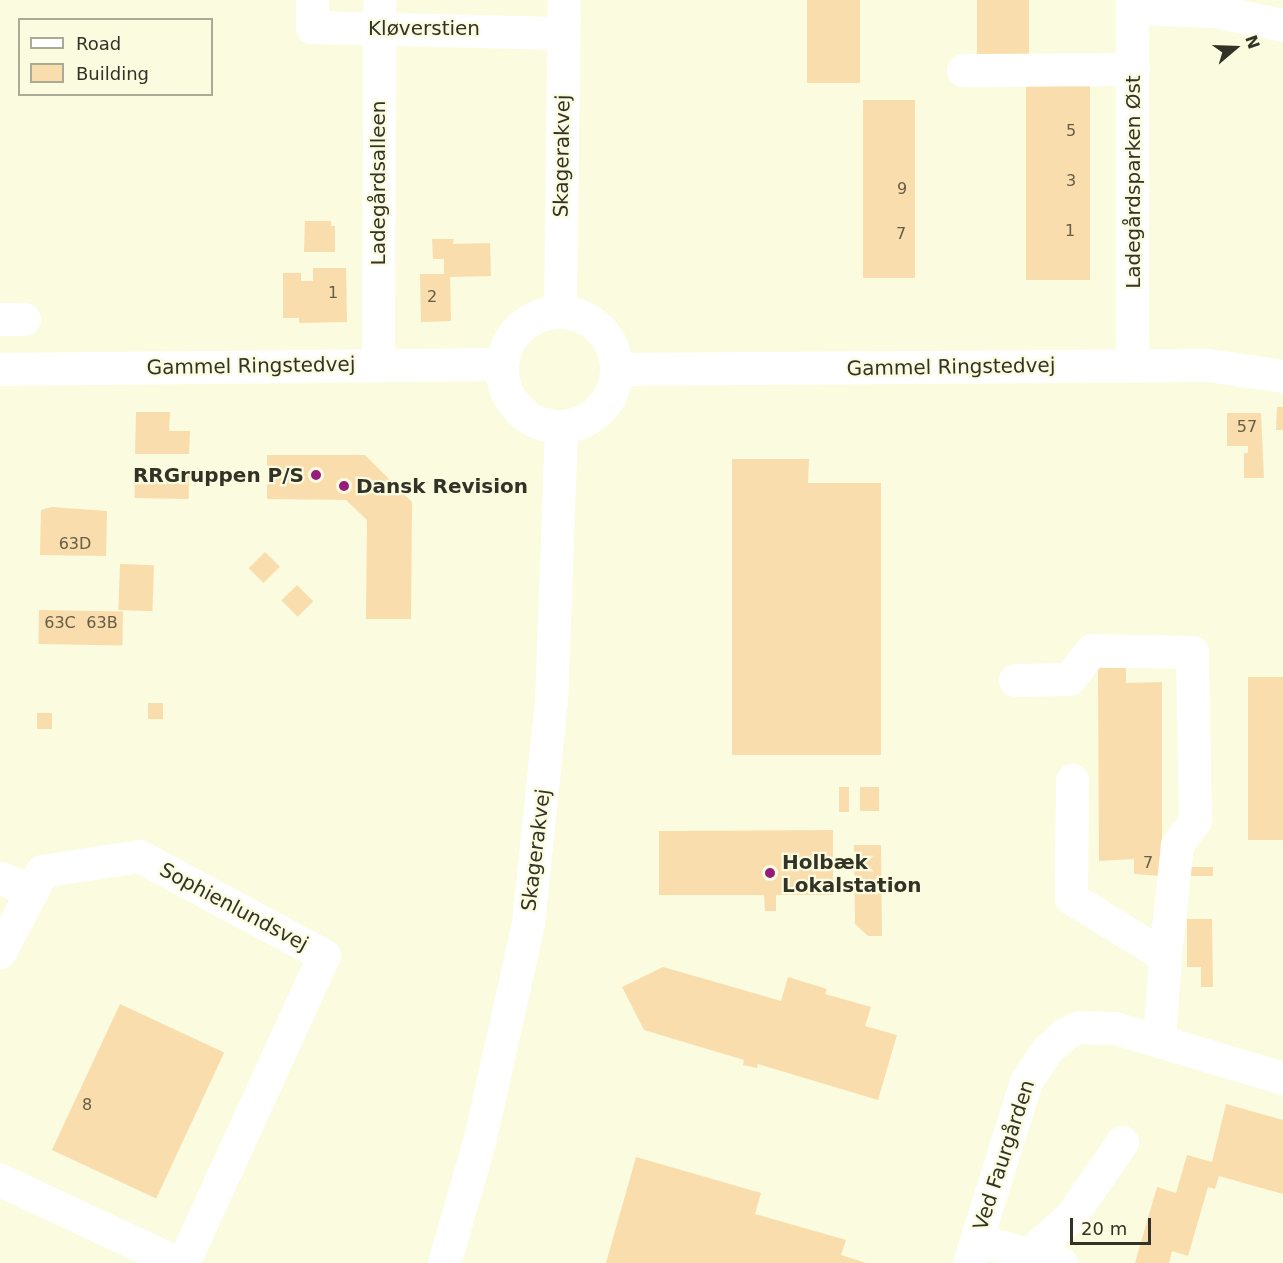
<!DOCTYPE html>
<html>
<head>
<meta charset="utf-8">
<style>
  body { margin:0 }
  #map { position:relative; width:1283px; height:1263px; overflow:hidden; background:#fbfbdf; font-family:"DejaVu Sans",sans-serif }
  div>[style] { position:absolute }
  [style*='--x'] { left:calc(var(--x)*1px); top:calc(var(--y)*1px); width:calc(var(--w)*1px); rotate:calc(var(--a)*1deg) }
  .building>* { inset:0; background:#f9ddad; transform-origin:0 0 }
  .minor>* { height:33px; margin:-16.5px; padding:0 16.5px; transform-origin:16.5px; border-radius:16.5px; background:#fff }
  .minor>.ring { margin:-16.5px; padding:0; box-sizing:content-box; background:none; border:33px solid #fff; border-radius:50% }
  .dots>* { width:16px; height:16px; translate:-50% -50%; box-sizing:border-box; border:3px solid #fbfbdf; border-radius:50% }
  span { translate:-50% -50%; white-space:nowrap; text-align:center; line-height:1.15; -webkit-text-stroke:4.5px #fbfbdf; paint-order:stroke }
  .number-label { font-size:16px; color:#645d48 }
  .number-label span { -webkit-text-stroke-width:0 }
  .street-label { font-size:20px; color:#323227 }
  .poi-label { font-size:20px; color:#323227; font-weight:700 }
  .right { translate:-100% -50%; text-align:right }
  .left { translate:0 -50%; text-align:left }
  .legend { position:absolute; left:18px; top:18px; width:195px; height:78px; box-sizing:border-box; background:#fbfbdf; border:2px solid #abab95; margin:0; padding:8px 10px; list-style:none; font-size:18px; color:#323227 }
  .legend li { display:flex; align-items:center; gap:12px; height:30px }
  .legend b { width:30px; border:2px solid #abab95 }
  .north { position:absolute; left:1205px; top:18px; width:60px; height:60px; -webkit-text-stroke:4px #fbfbdf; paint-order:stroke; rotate:71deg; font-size:16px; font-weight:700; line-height:24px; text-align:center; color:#323227 }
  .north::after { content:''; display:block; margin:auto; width:21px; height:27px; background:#323227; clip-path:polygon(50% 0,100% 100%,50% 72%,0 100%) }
  .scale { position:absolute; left:1070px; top:1218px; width:81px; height:27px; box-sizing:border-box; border:3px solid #323227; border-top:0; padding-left:8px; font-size:18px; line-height:21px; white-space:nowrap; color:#323227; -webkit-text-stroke:4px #fbfbdf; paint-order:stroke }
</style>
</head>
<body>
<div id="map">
  <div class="building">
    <i style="left:807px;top:0;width:53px;height:83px"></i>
    <i style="left:977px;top:0;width:52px;height:56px"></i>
    <i style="left:1026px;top:82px;width:64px;height:198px"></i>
    <i style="left:863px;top:100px;width:52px;height:178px"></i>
    <i style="clip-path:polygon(305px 221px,331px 221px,331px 226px,335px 226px,335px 252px,304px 252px)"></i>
    <i style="clip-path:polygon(432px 239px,454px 239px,453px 244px,490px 243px,491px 276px,450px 277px,451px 321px,421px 322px,420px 274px,444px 274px,444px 259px,433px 259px)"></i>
    <i style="clip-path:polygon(313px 268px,346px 268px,347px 322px,299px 323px,299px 318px,283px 318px,283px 273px,301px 273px,301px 281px,313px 281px)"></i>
    <i style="clip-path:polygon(1277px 407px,1283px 407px,1283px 430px,1276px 430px)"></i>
    <i style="clip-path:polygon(136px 412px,170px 412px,169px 431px,190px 431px,189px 454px,135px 454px)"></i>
    <i style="clip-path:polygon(1227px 413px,1261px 413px,1264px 478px,1244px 478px,1244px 453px,1248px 453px,1248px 446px,1227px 446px)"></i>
    <i style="clip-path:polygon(267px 455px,365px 455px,412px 502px,411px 619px,366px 619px,367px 520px,346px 500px,267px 499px)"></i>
    <i style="clip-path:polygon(732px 459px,809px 459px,808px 483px,881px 483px,881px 755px,732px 755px)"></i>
    <i style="left:135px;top:475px;width:54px;height:23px;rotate:1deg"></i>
    <i style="clip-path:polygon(52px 507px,107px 511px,106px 556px,40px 555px,41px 510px)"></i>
    <i style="left:265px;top:552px;width:21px;height:23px;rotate:45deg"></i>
    <i style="left:120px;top:564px;width:34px;height:46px;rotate:2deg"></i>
    <i style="left:297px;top:585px;width:23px;height:22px;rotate:45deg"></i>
    <i style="left:39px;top:610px;width:84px;height:34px;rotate:1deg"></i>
    <i style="clip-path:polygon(1098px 668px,1126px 668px,1126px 683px,1162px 682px,1162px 876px,1134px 874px,1134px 859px,1099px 861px)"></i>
    <i style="left:1248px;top:677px;width:35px;height:163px"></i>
    <i style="left:148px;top:703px;width:15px;height:16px"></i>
    <i style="left:37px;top:713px;width:15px;height:16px"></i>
    <i style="left:839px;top:787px;width:10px;height:25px"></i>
    <i style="left:860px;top:787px;width:19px;height:24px"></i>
    <i style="clip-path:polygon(833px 830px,833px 895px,776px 895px,776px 911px,765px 911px,764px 895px,659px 895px,659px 831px)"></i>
    <i style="clip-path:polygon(854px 845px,881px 845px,882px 936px,868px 936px,855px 924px)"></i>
    <i style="left:1184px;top:867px;width:29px;height:9px"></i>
    <i style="clip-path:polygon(1187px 919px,1212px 919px,1213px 987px,1201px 987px,1201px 967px,1187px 967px)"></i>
    <i style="clip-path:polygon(663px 967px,781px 1001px,788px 977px,827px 989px,825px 994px,871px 1007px,865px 1026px,897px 1035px,878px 1100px,758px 1064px,757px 1068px,743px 1065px,744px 1060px,644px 1030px,622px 987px)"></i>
    <i style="left:120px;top:1004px;width:115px;height:161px;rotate:25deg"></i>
    <i style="clip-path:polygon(1226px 1104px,1283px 1120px,1283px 1194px,1219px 1176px,1215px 1189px,1208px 1187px,1188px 1256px,1172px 1251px,1169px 1263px,1135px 1263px,1157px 1187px,1176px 1193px,1187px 1155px,1212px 1162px)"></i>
    <i style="clip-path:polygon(636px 1157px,761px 1193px,755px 1214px,846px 1240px,841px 1255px,866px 1263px,606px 1263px)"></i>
  </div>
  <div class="minor">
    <i style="--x:312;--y:0;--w:27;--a:90"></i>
    <i style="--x:312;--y:27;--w:252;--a:1.4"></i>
    <i style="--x:1132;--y:8;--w:82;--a:2.1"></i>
    <i style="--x:1214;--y:11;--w:70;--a:11.5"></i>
    <i style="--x:963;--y:70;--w:170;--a:-0.3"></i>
    <i style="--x:560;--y:311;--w:311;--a:-89.3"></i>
    <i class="ring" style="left:502px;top:312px;width:81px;height:81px"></i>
    <i style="--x:0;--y:319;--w:24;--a:0"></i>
    <i style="--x:378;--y:365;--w:365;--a:-89.8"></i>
    <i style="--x:1132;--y:365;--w:365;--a:-90"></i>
    <i style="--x:0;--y:369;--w:501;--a:-0.57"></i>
    <i style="--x:617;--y:369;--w:591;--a:-0.39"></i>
    <i style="--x:1208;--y:365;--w:76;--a:8.3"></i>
    <i style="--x:1015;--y:680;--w:54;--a:-1.1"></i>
    <i style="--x:1069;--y:679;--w:37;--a:-52"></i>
    <i style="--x:1092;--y:650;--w:100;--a:1.1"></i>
    <i style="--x:1192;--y:652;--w:168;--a:89"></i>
    <i style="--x:1195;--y:820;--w:31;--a:126"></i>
    <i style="--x:1177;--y:845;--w:112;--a:96.2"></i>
    <i style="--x:1072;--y:780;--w:118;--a:90.5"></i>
    <i style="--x:1071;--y:898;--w:110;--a:31.7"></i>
    <i style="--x:1165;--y:956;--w:84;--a:94.1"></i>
    <i style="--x:0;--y:878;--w:35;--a:22"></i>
    <i style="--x:0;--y:952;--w:91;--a:-62.6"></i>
    <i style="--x:42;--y:871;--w:98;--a:-8.8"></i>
    <i style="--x:139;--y:856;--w:210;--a:28.2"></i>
    <i style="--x:324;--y:955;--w:339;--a:114.6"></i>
    <i style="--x:0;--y:1180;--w:196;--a:25"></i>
    <i style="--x:976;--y:1240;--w:88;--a:15.1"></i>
    <i style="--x:1029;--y:1254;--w:57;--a:-42.1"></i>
    <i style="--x:1071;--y:1216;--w:90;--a:-55.4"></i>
    <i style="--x:444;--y:1263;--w:130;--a:-73.9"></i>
    <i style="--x:480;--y:1138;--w:220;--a:-77.4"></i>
    <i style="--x:528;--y:923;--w:222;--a:-84.1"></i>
    <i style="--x:551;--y:702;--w:275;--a:-87.9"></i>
    <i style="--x:969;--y:1263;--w:191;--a:-72.6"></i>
    <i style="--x:1026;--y:1081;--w:37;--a:-56"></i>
    <i style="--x:1047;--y:1050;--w:23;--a:-43"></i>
    <i style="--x:1064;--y:1034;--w:17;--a:-24"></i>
    <i style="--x:1080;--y:1027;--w:35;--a:2"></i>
    <i style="--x:1115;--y:1028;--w:175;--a:16.6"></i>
  </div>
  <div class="dots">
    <i style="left:316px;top:475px;background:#951e7a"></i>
    <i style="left:344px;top:486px;background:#951e7a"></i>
    <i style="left:770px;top:873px;background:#951e7a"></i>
  </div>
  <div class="number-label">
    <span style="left:1071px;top:131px">5</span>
    <span style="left:1071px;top:181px">3</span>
    <span style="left:902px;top:189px">9</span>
    <span style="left:1070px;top:231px">1</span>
    <span style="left:901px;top:234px">7</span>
    <span style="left:333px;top:293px">1</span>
    <span style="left:432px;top:297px">2</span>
    <span style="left:1247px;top:427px">57</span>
    <span style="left:75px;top:544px">63D</span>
    <span style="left:60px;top:623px">63C</span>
    <span style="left:102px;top:623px">63B</span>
    <span style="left:1148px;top:863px">7</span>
    <span style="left:87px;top:1105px">8</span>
  </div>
  <div class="street-label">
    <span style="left:424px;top:28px">Kløverstien</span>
    <span style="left:562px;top:156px;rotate:-89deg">Skagerakvej</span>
    <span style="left:1133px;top:182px;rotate:-90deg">Ladegårdsparken Øst</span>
    <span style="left:378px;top:183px;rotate:-90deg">Ladegårdsalleen</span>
    <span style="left:251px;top:366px;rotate:-1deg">Gammel Ringstedvej</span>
    <span style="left:951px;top:367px;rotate:-1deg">Gammel Ringstedvej</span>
    <span style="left:536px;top:850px;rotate:-83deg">Skagerakvej</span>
    <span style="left:234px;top:907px;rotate:28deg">Sophienlundsvej</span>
    <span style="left:1004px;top:1155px;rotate:-72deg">Ved Faurgården</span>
  </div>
  <div class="poi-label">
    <span class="right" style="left:304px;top:475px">RRGruppen P/S</span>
    <span class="left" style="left:356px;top:486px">Dansk Revision</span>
    <span class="left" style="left:782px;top:874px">Holbæk<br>Lokalstation</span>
  </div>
  <ul class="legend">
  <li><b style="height:8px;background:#fff"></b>Road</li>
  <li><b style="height:16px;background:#f9ddad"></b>Building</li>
  </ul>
  <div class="north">N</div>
  <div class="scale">20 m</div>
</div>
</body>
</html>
